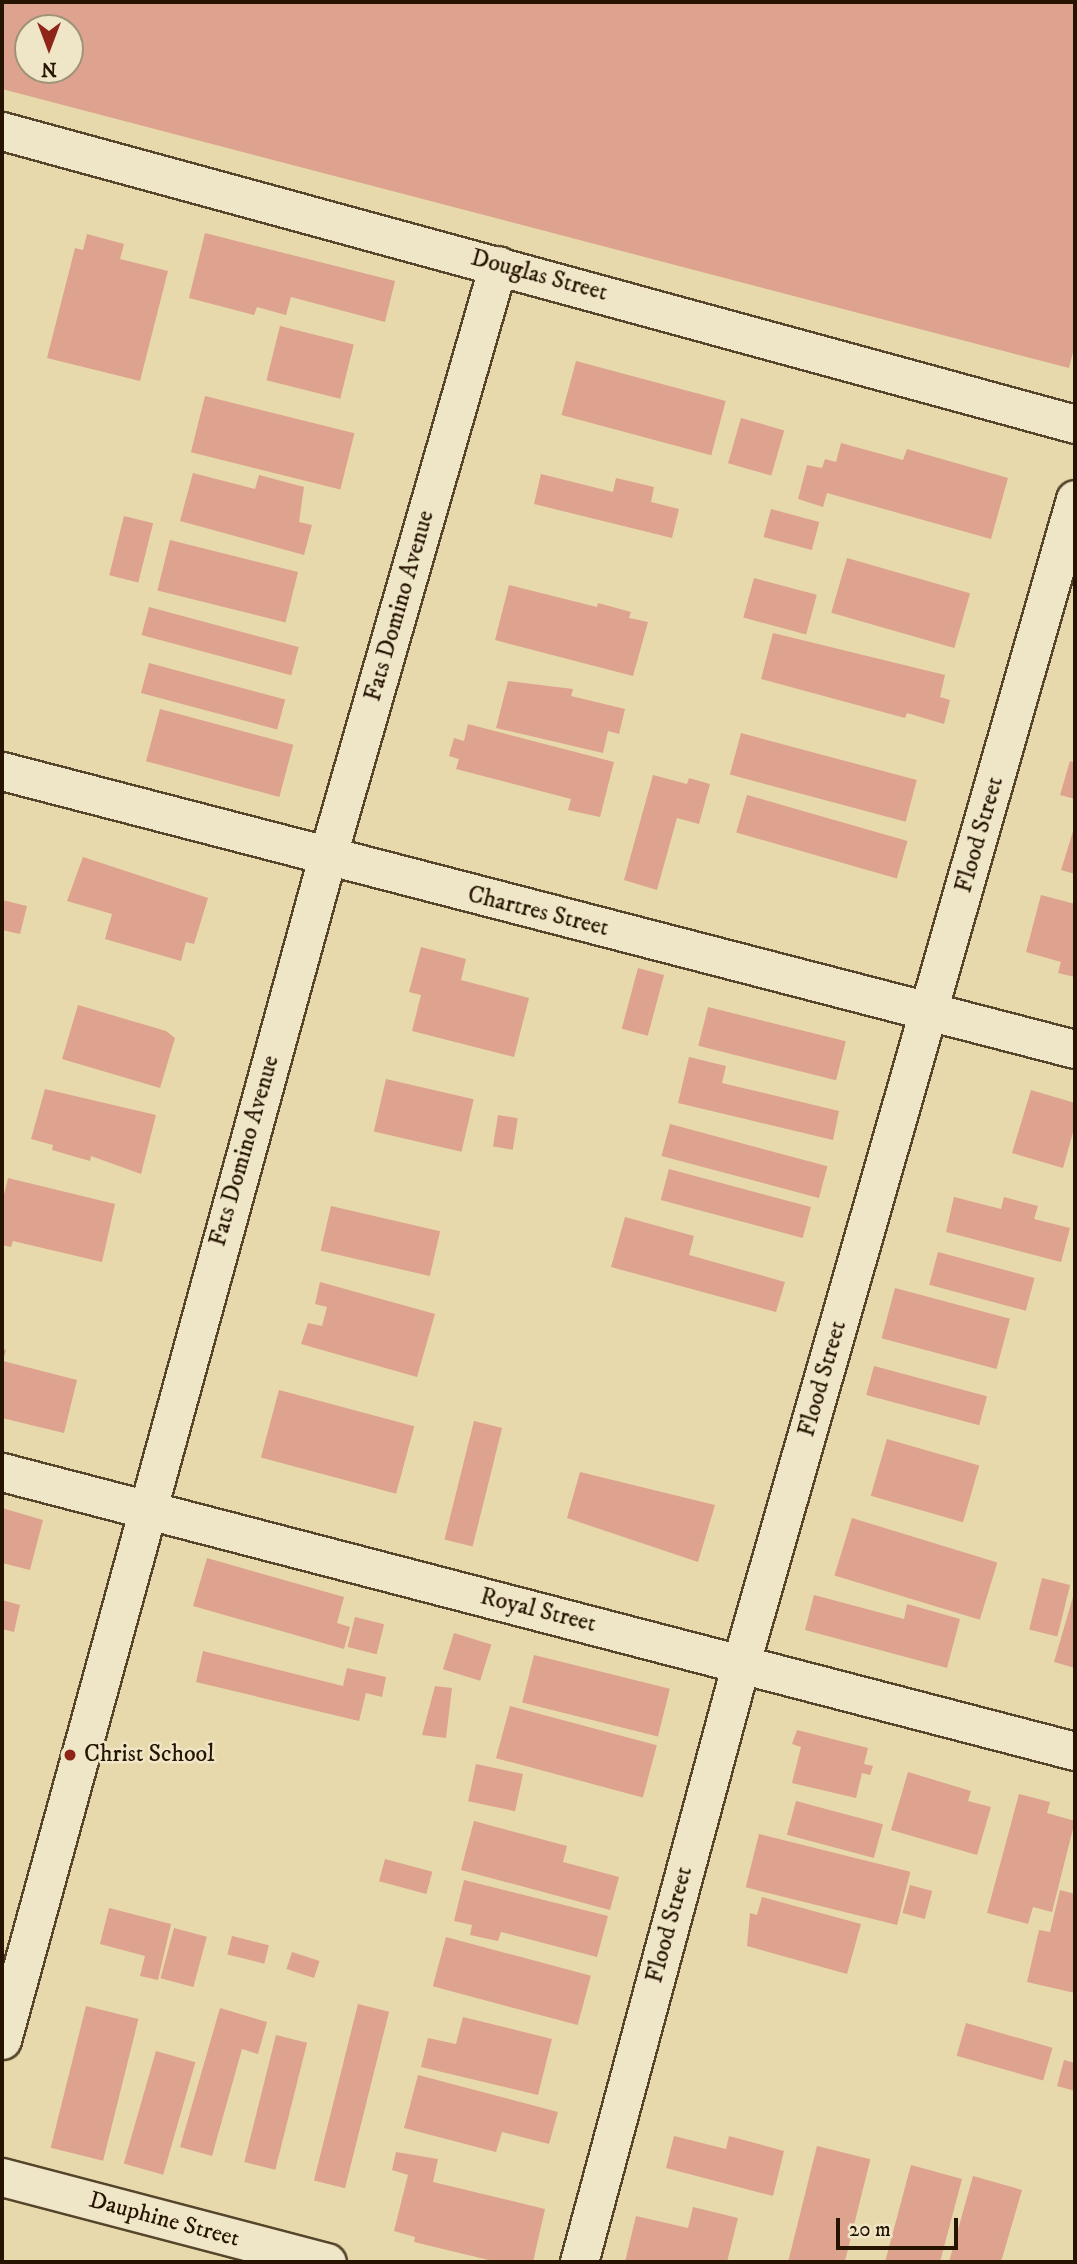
<!DOCTYPE html>
<html>
<head>
<meta charset="utf-8">
<style>
  body { margin:0 }
  #map { position:relative; width:1077px; height:2264px; overflow:hidden; background:#e7d9ab; font-family:"IM FELL DW Pica",serif }
  div>[style] { position:absolute }
  [style*='--x'] { left:calc(var(--x)*1px); top:calc(var(--y)*1px); width:calc(var(--w)*1px); rotate:calc(var(--a)*1deg) }
  .building>* { inset:0; background:#dda38e; transform-origin:0 0 }
  .roads { filter:drop-shadow(2px 0 #56452b) drop-shadow(-2px 0 #56452b) drop-shadow(0 2px #56452b) drop-shadow(0 -2px #56452b) }
  .street>* { height:37px; margin:-18.5px; padding:0 18.5px; transform-origin:18.5px; border-radius:18.5px; background:#efe6c8 }
  .dots>* { width:19px; height:19px; translate:-50% -50%; box-sizing:border-box; border:4px solid #efe6c8; border-radius:50% }
  span { translate:-50% -50%; white-space:nowrap; text-align:center; line-height:1.15; -webkit-text-stroke:5px #efe6c8; paint-order:stroke }
  .street-label { font-size:24px; color:#261400 }
  .poi-label { font-size:24px; color:#261400 }
  .left { translate:0 -50%; text-align:left }
  .frame { position:absolute; inset:0; border:4px solid #261400; pointer-events:none }
  .north { position:absolute; left:14px; top:14px; width:70px; height:70px; box-sizing:border-box; background:#efe6c8; border:2px solid #9f9278; border-radius:50%; rotate:180deg; font-size:19px; font-weight:700; line-height:28px; text-align:center; color:#261400 }
  .north::after { content:''; display:block; margin:auto; width:24px; height:32px; background:#8f2418; clip-path:polygon(50% 0,100% 100%,50% 72%,0 100%) }
  .scale { position:absolute; left:836px; top:2218px; width:122px; height:32px; box-sizing:border-box; border:4px solid #261400; border-top:0; padding-left:9px; font-size:21px; line-height:24px; white-space:nowrap; color:#261400; -webkit-text-stroke:5px #efe6c8; paint-order:stroke }
</style>
</head>
<body>
<div id="map">
  <div class="building">
    <i style="clip-path:polygon(evenodd,2px 2px,1075px 2px,1075px 344px,1069px 368px,2px 89px,2px 2px,28px 28px,70px 28px,70px 70px,28px 70px,28px 28px)"></i>
    <i style="clip-path:polygon(205px 233px,395px 281px,385px 322px,291px 297px,286px 315px,257px 307px,254px 315px,189px 298px)"></i>
    <i style="clip-path:polygon(87px 234px,124px 244px,120px 259px,168px 271px,140px 381px,47px 358px,75px 248px,83px 250px)"></i>
    <i style="left:280px;top:326px;width:76px;height:56px;rotate:14deg"></i>
    <i style="left:576px;top:361px;width:155px;height:56px;rotate:15deg"></i>
    <i style="left:205px;top:396px;width:154px;height:58px;rotate:14deg"></i>
    <i style="left:741px;top:418px;width:45px;height:47px;rotate:16deg"></i>
    <i style="clip-path:polygon(841px 443px,903px 460px,907px 449px,1008px 478px,991px 539px,827px 493px,823px 507px,798px 499px,807px 465px,822px 468px,825px 459px,836px 462px)"></i>
    <i style="clip-path:polygon(193px 473px,255px 489px,259px 475px,304px 487px,299px 522px,312px 525px,304px 555px,180px 521px)"></i>
    <i style="clip-path:polygon(541px 474px,613px 492px,616px 478px,654px 487px,651px 502px,679px 509px,672px 538px,534px 504px)"></i>
    <i style="left:771px;top:509px;width:50px;height:29px;rotate:15deg"></i>
    <i style="left:124px;top:516px;width:30px;height:61px;rotate:14deg"></i>
    <i style="left:170px;top:540px;width:132px;height:52px;rotate:14deg"></i>
    <i style="left:847px;top:558px;width:128px;height:57px;rotate:16deg"></i>
    <i style="left:754px;top:578px;width:65px;height:41px;rotate:15deg"></i>
    <i style="clip-path:polygon(509px 585px,597px 607px,598px 603px,631px 612px,629px 618px,648px 622px,633px 676px,495px 640px)"></i>
    <i style="left:149px;top:607px;width:155px;height:29px;rotate:15deg"></i>
    <i style="clip-path:polygon(773px 633px,945px 675px,940px 697px,950px 700px,944px 724px,907px 713px,905px 718px,761px 679px)"></i>
    <i style="left:149px;top:663px;width:141px;height:31px;rotate:15deg"></i>
    <i style="clip-path:polygon(508px 681px,573px 689px,571px 696px,625px 709px,619px 734px,608px 731px,603px 753px,496px 728px)"></i>
    <i style="left:160px;top:709px;width:138px;height:54px;rotate:15deg"></i>
    <i style="clip-path:polygon(468px 724px,614px 762px,600px 817px,568px 810px,571px 799px,456px 769px,459px 759px,449px 756px,454px 738px,464px 741px)"></i>
    <i style="left:741px;top:733px;width:182px;height:43px;rotate:15deg"></i>
    <i style="clip-path:polygon(1070px 761px,1075px 763px,1075px 799px,1060px 795px)"></i>
    <i style="clip-path:polygon(653px 775px,687px 784px,689px 778px,710px 784px,699px 824px,677px 818px,657px 890px,624px 880px)"></i>
    <i style="left:747px;top:795px;width:167px;height:39px;rotate:16deg"></i>
    <i style="clip-path:polygon(1075px 825px,1075px 874px,1061px 870px)"></i>
    <i style="clip-path:polygon(83px 857px,208px 898px,194px 944px,186px 942px,181px 961px,105px 939px,112px 914px,67px 901px)"></i>
    <i style="clip-path:polygon(1041px 895px,1075px 904px,1075px 977px,1058px 973px,1061px 962px,1026px 952px)"></i>
    <i style="clip-path:polygon(2px 900px,27px 906px,20px 934px,2px 930px)"></i>
    <i style="clip-path:polygon(421px 947px,466px 959px,461px 980px,529px 998px,514px 1057px,412px 1031px,421px 995px,409px 992px)"></i>
    <i style="left:638px;top:968px;width:27px;height:63px;rotate:15deg"></i>
    <i style="clip-path:polygon(78px 1005px,166px 1031px,175px 1038px,160px 1088px,62px 1059px)"></i>
    <i style="left:708px;top:1007px;width:142px;height:40px;rotate:14deg"></i>
    <i style="clip-path:polygon(689px 1057px,726px 1066px,722px 1083px,839px 1111px,833px 1140px,678px 1103px)"></i>
    <i style="left:386px;top:1079px;width:90px;height:54px;rotate:13deg"></i>
    <i style="clip-path:polygon(45px 1089px,156px 1115px,141px 1174px,91px 1156px,90px 1161px,52px 1150px,53px 1145px,31px 1139px)"></i>
    <i style="clip-path:polygon(1031px 1090px,1075px 1103px,1075px 1125px,1063px 1168px,1012px 1153px)"></i>
    <i style="left:498px;top:1115px;width:20px;height:32px;rotate:9deg"></i>
    <i style="left:670px;top:1124px;width:163px;height:33px;rotate:15deg"></i>
    <i style="left:669px;top:1169px;width:147px;height:32px;rotate:15deg"></i>
    <i style="clip-path:polygon(8px 1178px,115px 1204px,102px 1262px,13px 1241px,11px 1247px,2px 1245px,2px 1203px)"></i>
    <i style="clip-path:polygon(954px 1197px,1001px 1209px,1004px 1197px,1038px 1206px,1034px 1219px,1070px 1228px,1061px 1262px,946px 1232px)"></i>
    <i style="left:331px;top:1206px;width:112px;height:46px;rotate:13deg"></i>
    <i style="clip-path:polygon(625px 1217px,694px 1236px,689px 1255px,785px 1282px,776px 1312px,611px 1267px)"></i>
    <i style="left:938px;top:1252px;width:100px;height:34px;rotate:15deg"></i>
    <i style="clip-path:polygon(320px 1282px,435px 1314px,417px 1377px,301px 1344px,308px 1323px,322px 1326px,327px 1307px,315px 1304px)"></i>
    <i style="left:895px;top:1288px;width:119px;height:52px;rotate:15deg"></i>
    <i style="clip-path:polygon(2px 1349px,6px 1350px,3px 1361px,77px 1380px,64px 1433px,2px 1418px)"></i>
    <i style="left:874px;top:1366px;width:117px;height:30px;rotate:15deg"></i>
    <i style="left:279px;top:1390px;width:140px;height:70px;rotate:15deg"></i>
    <i style="left:474px;top:1421px;width:29px;height:122px;rotate:14deg"></i>
    <i style="left:887px;top:1439px;width:96px;height:59px;rotate:16deg"></i>
    <i style="clip-path:polygon(580px 1472px,715px 1505px,698px 1562px,567px 1518px)"></i>
    <i style="clip-path:polygon(2px 1508px,43px 1520px,30px 1570px,2px 1563px)"></i>
    <i style="left:852px;top:1518px;width:152px;height:60px;rotate:17deg"></i>
    <i style="clip-path:polygon(207px 1558px,344px 1597px,337px 1623px,350px 1627px,344px 1649px,193px 1606px)"></i>
    <i style="left:1042px;top:1578px;width:29px;height:53px;rotate:14deg"></i>
    <i style="clip-path:polygon(1075px 1590px,1075px 1668px,1054px 1662px)"></i>
    <i style="clip-path:polygon(814px 1595px,904px 1619px,907px 1604px,960px 1619px,947px 1668px,805px 1630px)"></i>
    <i style="clip-path:polygon(2px 1600px,20px 1605px,14px 1632px,2px 1629px)"></i>
    <i style="left:355px;top:1617px;width:30px;height:31px;rotate:14deg"></i>
    <i style="left:454px;top:1633px;width:39px;height:38px;rotate:17deg"></i>
    <i style="clip-path:polygon(203px 1651px,343px 1686px,347px 1668px,386px 1677px,382px 1697px,366px 1693px,359px 1721px,196px 1682px)"></i>
    <i style="left:534px;top:1655px;width:140px;height:49px;rotate:14deg"></i>
    <i style="clip-path:polygon(435px 1686px,452px 1688px,446px 1738px,422px 1735px)"></i>
    <i style="left:510px;top:1706px;width:152px;height:54px;rotate:15deg"></i>
    <i style="clip-path:polygon(797px 1730px,868px 1748px,864px 1764px,873px 1766px,870px 1775px,862px 1773px,856px 1798px,792px 1783px,801px 1747px,792px 1744px)"></i>
    <i style="left:476px;top:1764px;width:48px;height:38px;rotate:12deg"></i>
    <i style="clip-path:polygon(908px 1772px,971px 1791px,968px 1801px,991px 1807px,977px 1855px,891px 1830px)"></i>
    <i style="clip-path:polygon(1019px 1794px,1050px 1802px,1047px 1813px,1075px 1821px,1052px 1912px,1033px 1907px,1028px 1924px,987px 1913px)"></i>
    <i style="left:796px;top:1801px;width:90px;height:35px;rotate:15deg"></i>
    <i style="clip-path:polygon(474px 1821px,567px 1846px,563px 1862px,619px 1877px,610px 1910px,461px 1870px)"></i>
    <i style="left:759px;top:1834px;width:156px;height:55px;rotate:14deg"></i>
    <i style="left:385px;top:1859px;width:49px;height:23px;rotate:15deg"></i>
    <i style="clip-path:polygon(464px 1880px,608px 1916px,597px 1957px,501px 1932px,498px 1941px,470px 1935px,472px 1925px,454px 1921px)"></i>
    <i style="left:910px;top:1885px;width:23px;height:29px;rotate:15deg"></i>
    <i style="clip-path:polygon(1060px 1890px,1075px 1894px,1075px 1993px,1027px 1982px,1039px 1930px,1050px 1932px)"></i>
    <i style="clip-path:polygon(762px 1897px,861px 1924px,847px 1974px,747px 1946px,750px 1913px,757px 1915px)"></i>
    <i style="clip-path:polygon(109px 1908px,171px 1924px,158px 1980px,140px 1976px,145px 1956px,100px 1944px)"></i>
    <i style="left:174px;top:1928px;width:34px;height:52px;rotate:15deg"></i>
    <i style="left:232px;top:1936px;width:38px;height:19px;rotate:14deg"></i>
    <i style="left:446px;top:1937px;width:150px;height:51px;rotate:15deg"></i>
    <i style="left:292px;top:1952px;width:29px;height:18px;rotate:18deg"></i>
    <i style="left:358px;top:2004px;width:32px;height:182px;rotate:14deg"></i>
    <i style="left:86px;top:2006px;width:54px;height:146px;rotate:14deg"></i>
    <i style="clip-path:polygon(220px 2008px,267px 2022px,258px 2054px,242px 2049px,212px 2156px,180px 2147px)"></i>
    <i style="clip-path:polygon(463px 2017px,552px 2039px,538px 2095px,421px 2067px,428px 2038px,456px 2044px)"></i>
    <i style="left:966px;top:2023px;width:90px;height:34px;rotate:16deg"></i>
    <i style="left:276px;top:2035px;width:32px;height:131px;rotate:14deg"></i>
    <i style="left:156px;top:2051px;width:41px;height:117px;rotate:16deg"></i>
    <i style="clip-path:polygon(1064px 2060px,1075px 2063px,1075px 2091px,1057px 2086px)"></i>
    <i style="clip-path:polygon(418px 2075px,558px 2112px,549px 2144px,502px 2132px,496px 2152px,404px 2128px)"></i>
    <i style="clip-path:polygon(674px 2136px,726px 2149px,729px 2136px,784px 2151px,773px 2196px,666px 2168px)"></i>
    <i style="left:817px;top:2146px;width:55px;height:120px;rotate:14deg"></i>
    <i style="clip-path:polygon(396px 2152px,438px 2159px,433px 2182px,545px 2209px,533px 2262px,497px 2262px,414px 2242px,415px 2237px,394px 2231px,408px 2175px,392px 2170px)"></i>
    <i style="clip-path:polygon(911px 2165px,962px 2179px,940px 2262px,885px 2262px)"></i>
    <i style="clip-path:polygon(973px 2176px,1022px 2190px,1001px 2262px,949px 2262px)"></i>
    <i style="clip-path:polygon(693px 2207px,738px 2218px,727px 2262px,625px 2262px,636px 2216px,688px 2228px)"></i>
  </div>
  <div class="roads">
    <div class="street">
      <i style="--x:2;--y:131;--w:1112;--a:15.27"></i>
      <i style="--x:2;--y:771;--w:1108;--a:14.53"></i>
      <i style="--x:2;--y:1472;--w:1109;--a:14.58"></i>
      <i style="--x:2;--y:2040;--w:1226;--a:-74.63"></i>
      <i style="--x:327;--y:858;--w:617;--a:-73.91"></i>
      <i style="--x:2;--y:2177;--w:336;--a:14.7"></i>
      <i style="--x:579;--y:2262;--w:621;--a:-74.87"></i>
      <i style="--x:741;--y:1663;--w:1211;--a:-73.99"></i>
    </div>
  </div>
  <div class="dots">
    <i style="left:70px;top:1755px;background:#8f2418"></i>
  </div>
  <div class="street-label">
    <span style="left:539px;top:276px;rotate:15deg">Douglas Street</span>
    <span style="left:400px;top:606px;rotate:-74deg">Fats Domino Avenue</span>
    <span style="left:980px;top:835px;rotate:-74deg">Flood Street</span>
    <span style="left:538px;top:912px;rotate:14deg">Chartres Street</span>
    <span style="left:245px;top:1151px;rotate:-74deg">Fats Domino Avenue</span>
    <span style="left:823px;top:1379px;rotate:-74deg">Flood Street</span>
    <span style="left:538px;top:1611px;rotate:14deg">Royal Street</span>
    <span style="left:670px;top:1925px;rotate:-75deg">Flood Street</span>
    <span style="left:164px;top:2220px;rotate:15deg">Dauphine Street</span>
  </div>
  <div class="poi-label">
    <span class="left" style="left:84px;top:1755px">Christ School</span>
  </div>
  <div class="frame"></div>
  <div class="north">N</div>
  <div class="scale">20 m</div>
</div>
</body>
</html>
